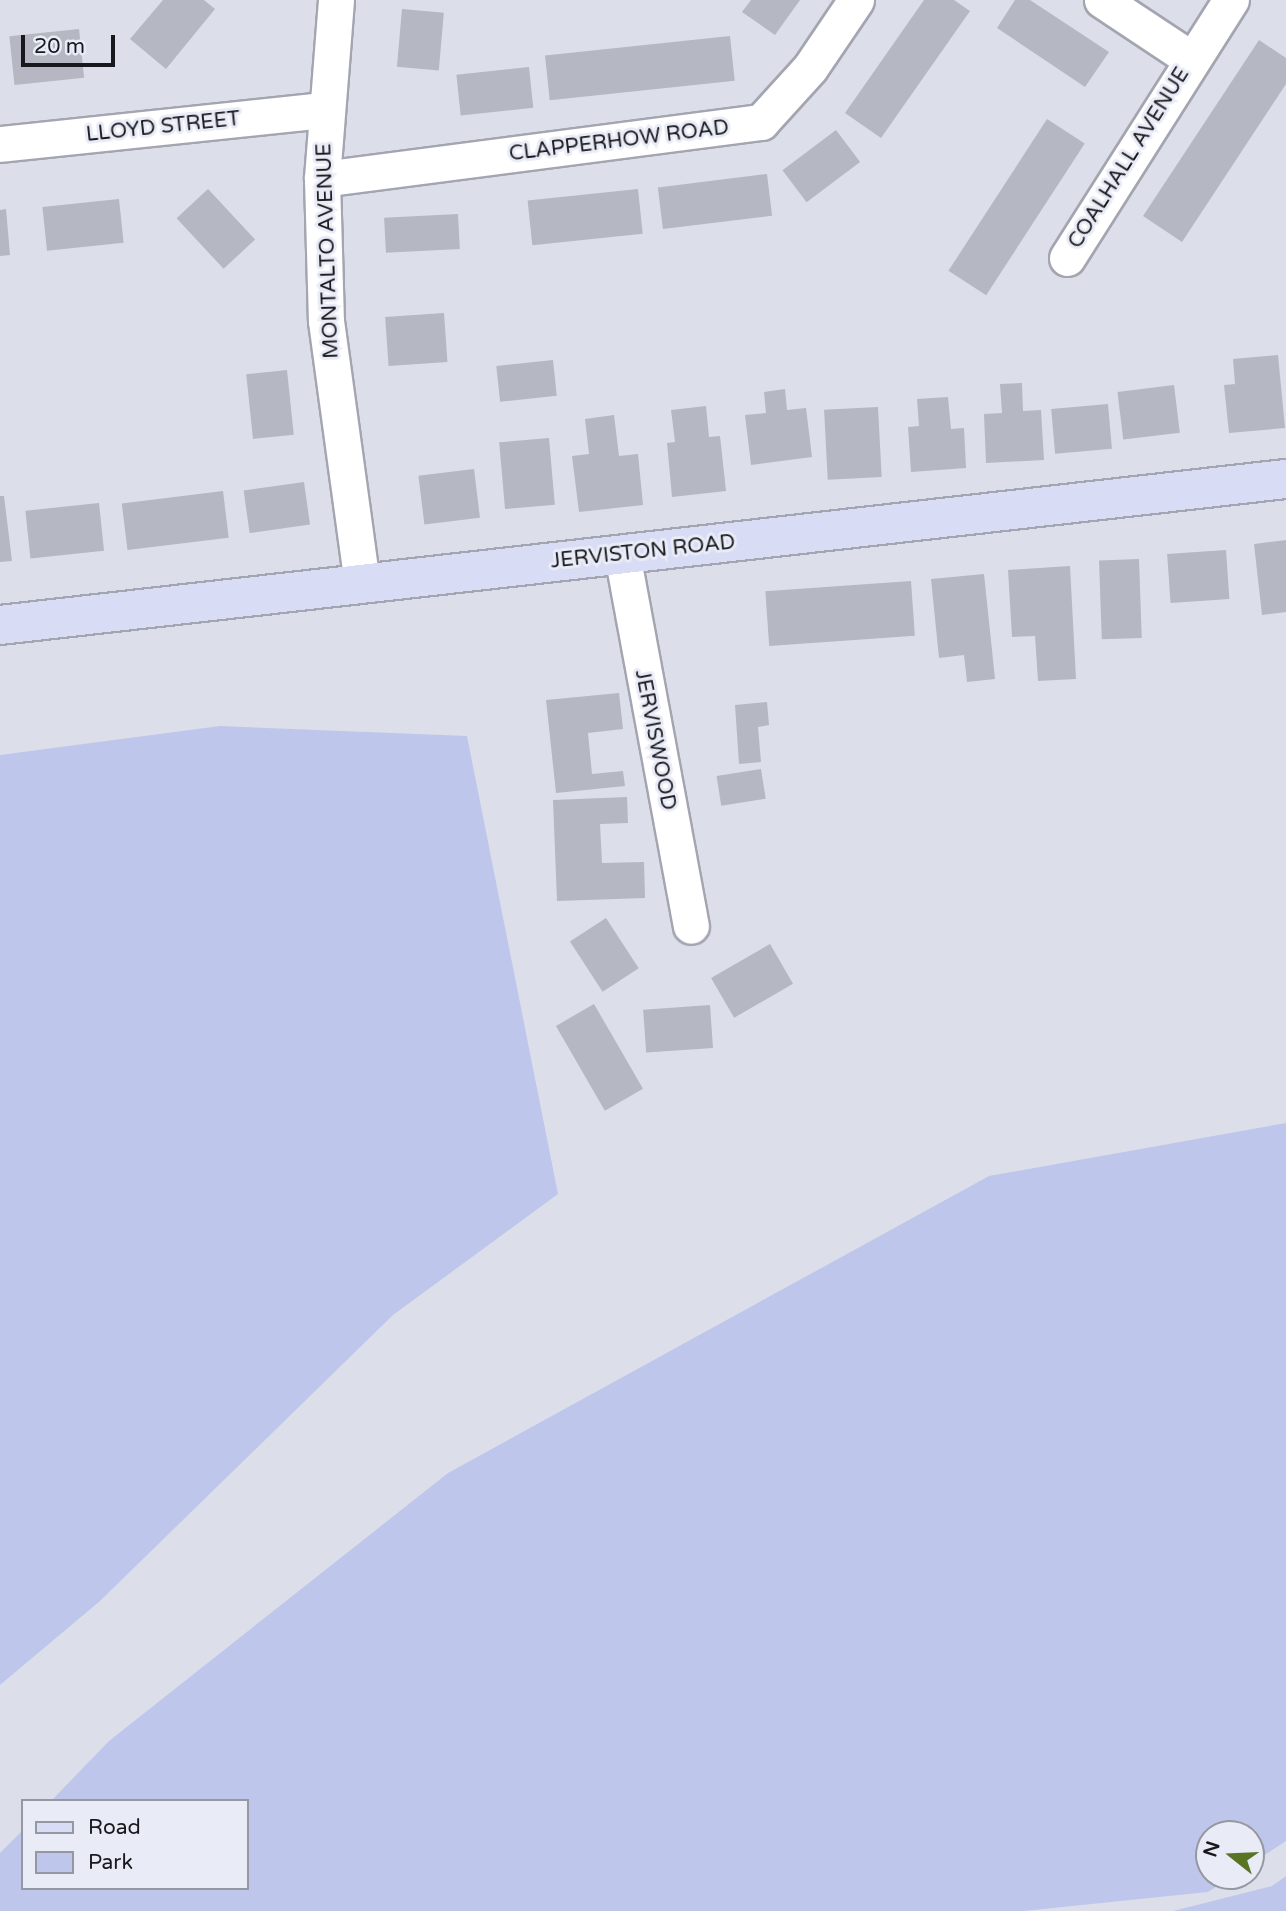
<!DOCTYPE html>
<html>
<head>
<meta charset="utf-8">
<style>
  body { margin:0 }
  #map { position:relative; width:1286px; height:1911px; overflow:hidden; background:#dcdfea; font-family:"Varela Round",sans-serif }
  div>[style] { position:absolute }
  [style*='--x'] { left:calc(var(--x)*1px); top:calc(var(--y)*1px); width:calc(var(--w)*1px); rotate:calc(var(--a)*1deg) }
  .green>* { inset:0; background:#bec7eb }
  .building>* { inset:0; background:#b5b7c2; transform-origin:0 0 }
  .roads { filter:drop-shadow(2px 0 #a3a5b0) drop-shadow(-2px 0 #a3a5b0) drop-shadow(0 2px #a3a5b0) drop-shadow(0 -2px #a3a5b0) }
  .minor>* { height:35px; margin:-17.5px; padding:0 17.5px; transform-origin:17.5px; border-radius:17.5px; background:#fff }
  .major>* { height:38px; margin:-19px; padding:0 19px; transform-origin:19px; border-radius:19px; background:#d8ddf5 }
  span { translate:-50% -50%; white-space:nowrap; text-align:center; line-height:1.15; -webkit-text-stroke:6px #e9ecf7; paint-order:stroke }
  .street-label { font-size:21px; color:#18191d }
  .legend { position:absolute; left:21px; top:1799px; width:228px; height:91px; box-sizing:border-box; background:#e9ecf7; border:2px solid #9598a0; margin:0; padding:9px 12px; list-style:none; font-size:21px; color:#18191d }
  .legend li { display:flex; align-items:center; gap:14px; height:35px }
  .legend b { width:35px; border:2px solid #9598a0 }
  .north { position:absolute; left:1195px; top:1820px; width:70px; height:70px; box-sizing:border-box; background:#e9ecf7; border:2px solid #9598a0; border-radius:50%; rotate:288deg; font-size:19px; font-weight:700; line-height:28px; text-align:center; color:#18191d }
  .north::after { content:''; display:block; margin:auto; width:24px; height:32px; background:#5a7426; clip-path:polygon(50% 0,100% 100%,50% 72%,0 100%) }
  .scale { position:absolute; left:21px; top:35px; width:94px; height:32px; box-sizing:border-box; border:4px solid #18191d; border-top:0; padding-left:9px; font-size:21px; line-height:24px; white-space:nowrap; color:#18191d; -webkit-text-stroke:5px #e9ecf7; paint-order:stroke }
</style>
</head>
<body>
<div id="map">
  <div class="green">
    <i style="clip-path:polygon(220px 726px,467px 736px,558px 1194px,393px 1315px,100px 1601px,0 1685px,0 755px)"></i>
    <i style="clip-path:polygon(1286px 1123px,1286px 1841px,1251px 1864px,1251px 1834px,1209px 1834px,1209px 1876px,1233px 1876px,1208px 1892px,1024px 1911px,0 1911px,0 1853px,23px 1830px,23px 1888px,247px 1888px,247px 1801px,51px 1801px,109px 1741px,448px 1473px,989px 1176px)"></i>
    <i style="clip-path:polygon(1286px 1876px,1286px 1911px,1173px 1911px,1272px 1886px)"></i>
  </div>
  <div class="building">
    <i style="clip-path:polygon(163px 0,204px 0,215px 9px,166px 69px,130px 39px)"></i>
    <i style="clip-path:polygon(751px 0,800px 0,775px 35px,742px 12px)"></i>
    <i style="clip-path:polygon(924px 0,954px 0,970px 11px,881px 138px,845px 113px)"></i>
    <i style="clip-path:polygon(1015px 0,1030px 0,1109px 52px,1085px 87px,997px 28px)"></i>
    <i style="left:402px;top:9px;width:42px;height:58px;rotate:5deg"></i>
    <i style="left:79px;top:29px;width:49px;height:70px;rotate:84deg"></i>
    <i style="left:730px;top:36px;width:45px;height:186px;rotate:84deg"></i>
    <i style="clip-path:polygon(1259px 40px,1286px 58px,1286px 84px,1182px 242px,1143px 216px)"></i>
    <i style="left:529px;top:67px;width:41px;height:73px;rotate:84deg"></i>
    <i style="left:1047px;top:119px;width:45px;height:181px;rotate:33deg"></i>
    <i style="left:836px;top:130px;width:40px;height:67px;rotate:53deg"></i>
    <i style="left:767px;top:174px;width:42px;height:110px;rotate:83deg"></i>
    <i style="left:208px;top:189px;width:69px;height:43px;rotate:47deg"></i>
    <i style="left:638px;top:189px;width:45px;height:111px;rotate:84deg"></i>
    <i style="left:119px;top:199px;width:44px;height:77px;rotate:84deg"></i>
    <i style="clip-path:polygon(6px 209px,10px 255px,0 256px,0 210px)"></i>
    <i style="left:458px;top:214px;width:35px;height:74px;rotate:87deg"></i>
    <i style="left:444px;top:313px;width:49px;height:59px;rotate:86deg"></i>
    <i style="clip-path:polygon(1278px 355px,1285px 428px,1229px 433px,1224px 385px,1235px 384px,1233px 359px)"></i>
    <i style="left:553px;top:360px;width:36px;height:57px;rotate:84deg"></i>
    <i style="left:287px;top:370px;width:65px;height:41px;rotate:84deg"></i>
    <i style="clip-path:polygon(1022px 383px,1023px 411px,1041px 410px,1044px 460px,986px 463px,984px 414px,1002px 413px,1000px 384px)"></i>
    <i style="left:1174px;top:385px;width:48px;height:57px;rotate:83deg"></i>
    <i style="clip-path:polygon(785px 389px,787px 410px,806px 408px,812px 457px,751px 465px,745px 415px,766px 413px,764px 392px)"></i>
    <i style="clip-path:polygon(948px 397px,951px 429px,964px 428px,966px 468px,911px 472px,908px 427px,919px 426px,917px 399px)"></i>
    <i style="left:1108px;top:404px;width:45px;height:57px;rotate:85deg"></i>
    <i style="clip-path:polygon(706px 406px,709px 437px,720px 436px,726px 491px,672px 497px,667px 443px,675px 442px,671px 410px)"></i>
    <i style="left:878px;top:407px;width:70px;height:54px;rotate:87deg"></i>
    <i style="clip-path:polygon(614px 415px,619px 456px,638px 454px,643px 505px,579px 512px,572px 456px,589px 454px,585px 419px)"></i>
    <i style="left:549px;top:438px;width:67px;height:50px;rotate:85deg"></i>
    <i style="left:474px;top:469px;width:49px;height:56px;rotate:83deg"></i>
    <i style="left:304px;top:482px;width:43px;height:61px;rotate:82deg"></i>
    <i style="left:223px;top:491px;width:47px;height:102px;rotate:83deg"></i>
    <i style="clip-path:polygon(0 496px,4px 496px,12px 561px,0 562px)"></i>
    <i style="left:99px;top:503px;width:48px;height:74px;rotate:84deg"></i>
    <i style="clip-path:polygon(1286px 540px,1286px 612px,1262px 615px,1254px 544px)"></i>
    <i style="left:1226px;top:550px;width:49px;height:59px;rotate:86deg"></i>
    <i style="left:1139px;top:559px;width:79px;height:40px;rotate:88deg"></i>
    <i style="clip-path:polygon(1070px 566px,1076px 679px,1038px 681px,1035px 636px,1012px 637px,1008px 570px)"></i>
    <i style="clip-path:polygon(984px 574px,995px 679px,967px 682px,964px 655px,939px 658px,931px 579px)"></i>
    <i style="left:911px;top:581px;width:55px;height:146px;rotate:86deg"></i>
    <i style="clip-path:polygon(619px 693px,623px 729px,588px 733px,592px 774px,623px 771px,625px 786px,556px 793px,546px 700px)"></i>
    <i style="clip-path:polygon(767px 702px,769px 725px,758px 727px,761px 762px,739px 764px,735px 705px)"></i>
    <i style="left:761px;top:769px;width:30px;height:45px;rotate:81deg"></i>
    <i style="clip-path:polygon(627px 797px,628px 823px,600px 824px,602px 863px,644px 862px,645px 898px,557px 901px,553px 800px)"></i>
    <i style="left:606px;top:918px;width:60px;height:43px;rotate:57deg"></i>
    <i style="left:770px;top:944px;width:46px;height:68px;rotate:60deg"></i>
    <i style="left:594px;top:1004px;width:98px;height:44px;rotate:60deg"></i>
    <i style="left:710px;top:1005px;width:43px;height:67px;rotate:86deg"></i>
  </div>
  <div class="roads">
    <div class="minor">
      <i style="--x:336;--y:0;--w:180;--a:94.5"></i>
      <i style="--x:322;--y:179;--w:142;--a:88.4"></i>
      <i style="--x:326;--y:321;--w:265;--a:82.2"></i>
      <i style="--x:1102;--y:0;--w:107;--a:33.5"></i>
      <i style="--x:0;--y:144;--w:327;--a:-6"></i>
      <i style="--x:322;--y:179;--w:443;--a:-7.4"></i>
      <i style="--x:761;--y:122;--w:73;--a:-47.8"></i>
      <i style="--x:810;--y:68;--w:82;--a:-55.9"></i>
      <i style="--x:1067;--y:258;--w:306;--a:-57.6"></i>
      <i style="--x:622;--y:554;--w:378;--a:79.5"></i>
    </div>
    <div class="major">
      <i style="--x:0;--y:625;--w:1294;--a:-6.48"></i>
    </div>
  </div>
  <div class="street-label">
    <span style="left:163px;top:127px;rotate:-6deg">LLOYD STREET</span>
    <span style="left:619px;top:141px;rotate:-7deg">CLAPPERHOW ROAD</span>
    <span style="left:1129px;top:158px;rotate:-58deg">COALHALL AVENUE</span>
    <span style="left:328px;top:251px;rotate:-92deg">MONTALTO AVENUE</span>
    <span style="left:643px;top:552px;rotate:-6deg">JERVISTON ROAD</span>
    <span style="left:655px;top:740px;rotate:79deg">JERVISWOOD</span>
  </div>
  <ul class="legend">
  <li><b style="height:9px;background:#d8ddf5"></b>Road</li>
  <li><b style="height:19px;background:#bec7eb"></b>Park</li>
  </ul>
  <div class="north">N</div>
  <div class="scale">20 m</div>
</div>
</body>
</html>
